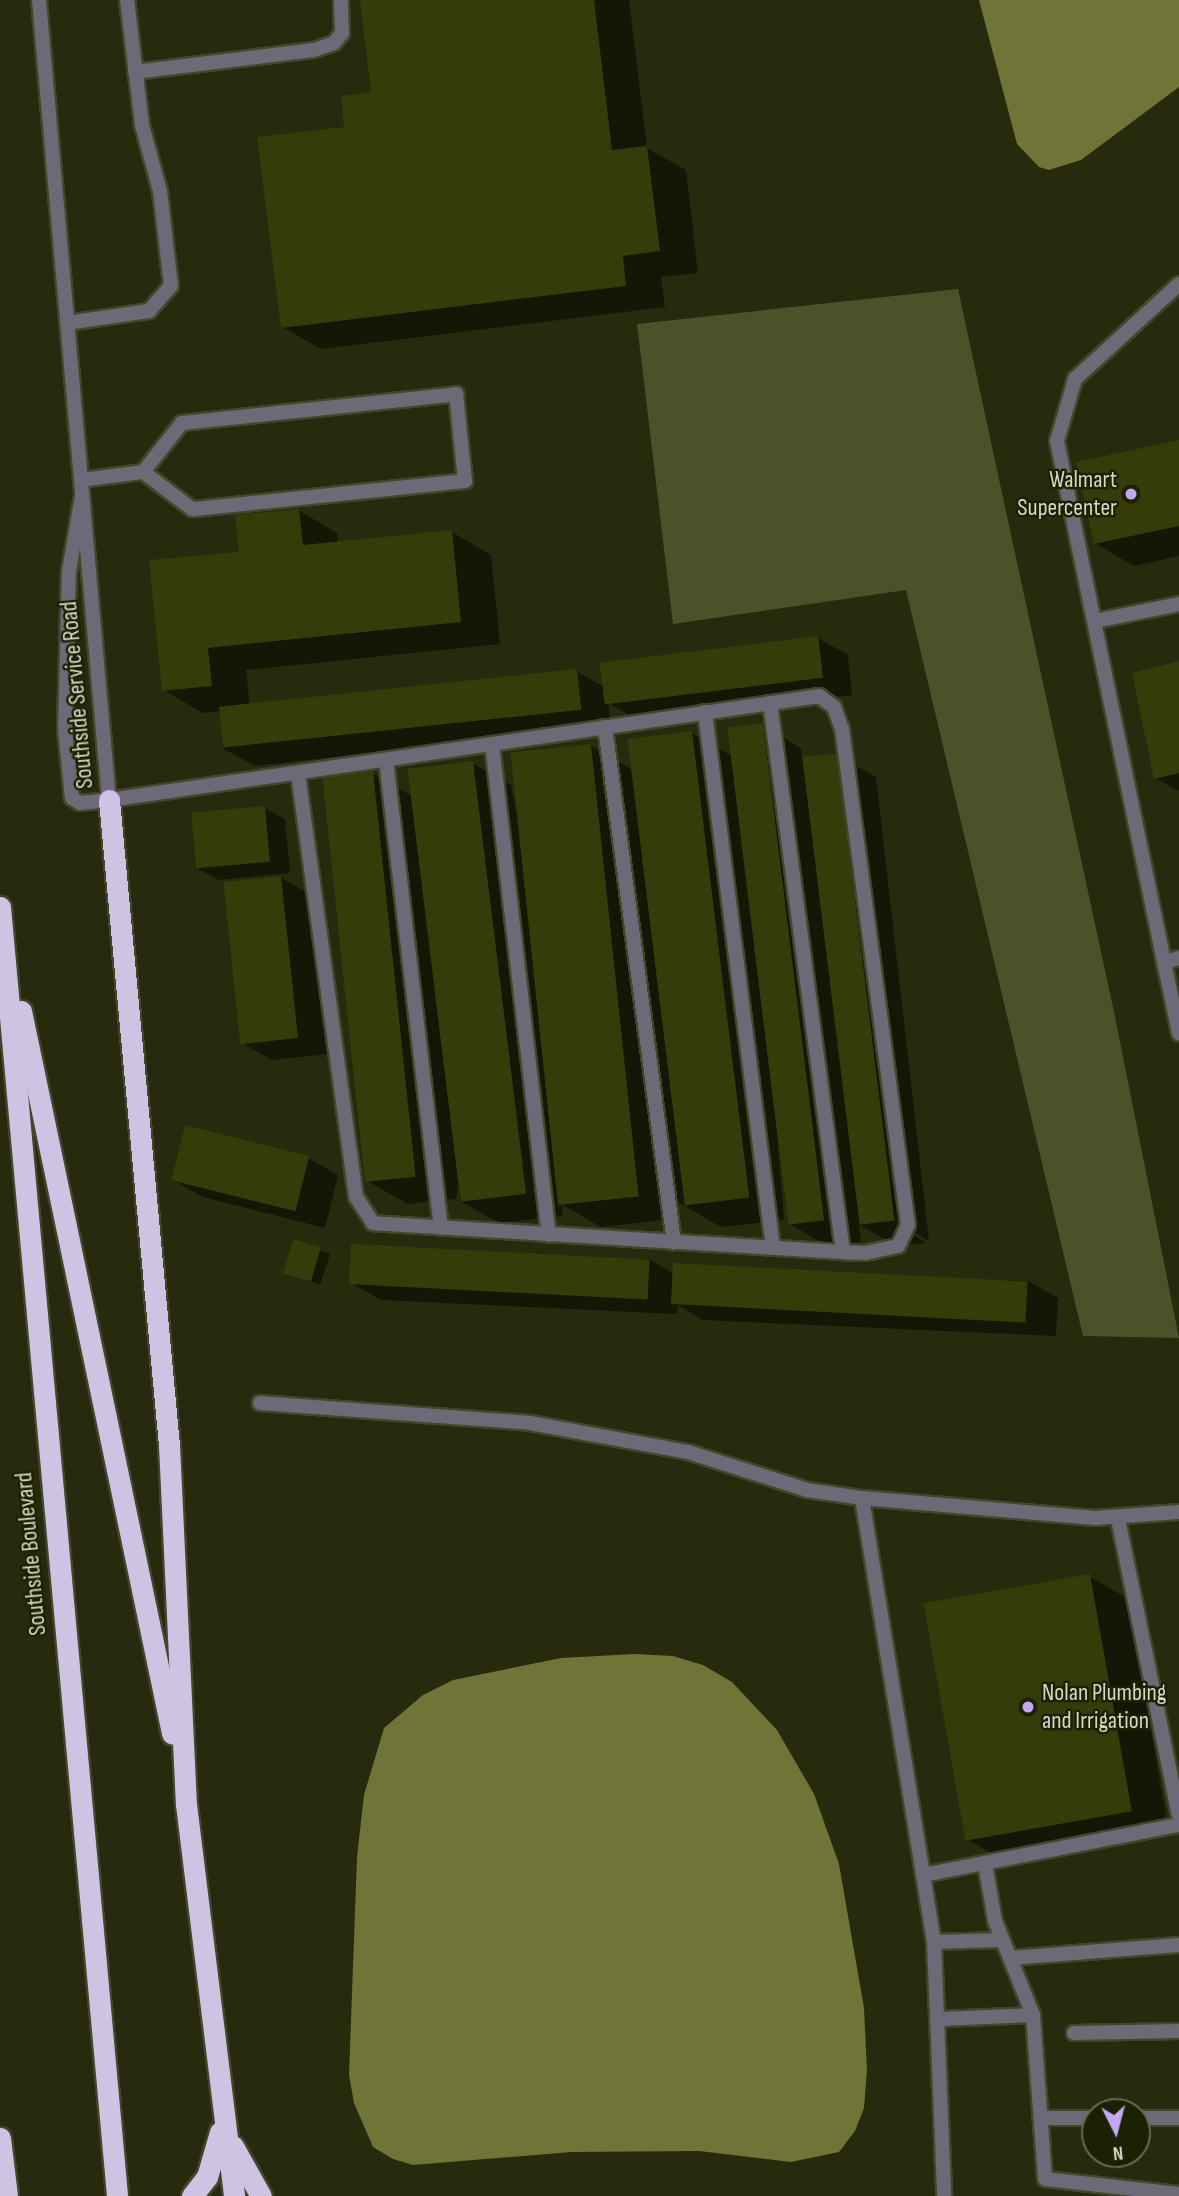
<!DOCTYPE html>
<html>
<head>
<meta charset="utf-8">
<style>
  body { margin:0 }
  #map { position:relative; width:1179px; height:2196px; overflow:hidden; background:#272a0d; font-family:"Sofia Sans Condensed",sans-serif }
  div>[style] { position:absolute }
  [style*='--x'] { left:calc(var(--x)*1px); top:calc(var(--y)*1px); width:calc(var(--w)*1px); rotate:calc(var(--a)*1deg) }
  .green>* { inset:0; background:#4c512a }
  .water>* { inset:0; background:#6e7537 }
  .shadow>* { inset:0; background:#0007; transform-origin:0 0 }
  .building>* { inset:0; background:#363b0a; transform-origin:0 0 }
  .roads { filter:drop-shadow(2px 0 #43462b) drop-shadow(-2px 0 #43462b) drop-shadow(0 2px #43462b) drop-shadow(0 -2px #43462b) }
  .lane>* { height:14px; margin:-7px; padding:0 7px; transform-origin:7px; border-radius:7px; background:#6d6976 }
  .street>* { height:14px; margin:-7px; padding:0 7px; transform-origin:7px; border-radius:7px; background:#6d6976 }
  .highway>* { height:21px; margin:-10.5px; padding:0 10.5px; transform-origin:10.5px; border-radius:10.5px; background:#cfc3e4 }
  .dots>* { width:19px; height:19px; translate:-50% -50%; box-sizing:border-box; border:4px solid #1d2103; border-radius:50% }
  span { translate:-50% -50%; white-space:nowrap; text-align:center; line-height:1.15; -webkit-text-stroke:5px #1d2103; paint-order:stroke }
  .poi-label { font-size:24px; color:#d5d8c7 }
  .right { translate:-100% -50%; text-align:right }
  .left { translate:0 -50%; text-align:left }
  .street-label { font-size:24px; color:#d5d8c7 }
  .north { position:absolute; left:1081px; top:2098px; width:70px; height:70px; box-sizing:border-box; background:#1d2103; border:2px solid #676a51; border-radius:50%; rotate:174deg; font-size:19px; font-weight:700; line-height:28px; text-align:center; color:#d5d8c7 }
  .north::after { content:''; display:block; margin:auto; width:24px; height:32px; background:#c3a7f2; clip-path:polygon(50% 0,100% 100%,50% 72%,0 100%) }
</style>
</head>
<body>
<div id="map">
  <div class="green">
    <i style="clip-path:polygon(958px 289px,1114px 1012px,1179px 1338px,1083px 1336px,906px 590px,673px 624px,637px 324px)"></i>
  </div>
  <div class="water">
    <i style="clip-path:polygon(979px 0,1179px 0,1179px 87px,1081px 160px,1049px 170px,1039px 167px,1017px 144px)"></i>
    <i style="clip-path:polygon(635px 1654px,673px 1656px,703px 1665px,732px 1682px,777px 1730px,814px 1794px,839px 1864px,864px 2008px,867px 2070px,864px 2108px,855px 2131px,839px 2152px,791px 2162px,699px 2151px,572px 2152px,413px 2165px,393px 2159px,373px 2147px,354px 2103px,349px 2075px,357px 1857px,364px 1795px,384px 1728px,423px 1695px,453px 1680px,561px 1658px)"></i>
  </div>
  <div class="shadow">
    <i style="clip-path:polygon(362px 0,629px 0,647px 148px,686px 170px,698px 273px,661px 277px,665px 307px,321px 349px,282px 327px,346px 128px,373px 93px)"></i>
    <i style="clip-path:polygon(1179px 442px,1179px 556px,1134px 566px,1095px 543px)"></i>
    <i style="clip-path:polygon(298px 510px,337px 533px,338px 544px,452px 532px,491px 555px,500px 644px,246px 670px,250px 707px,576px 671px,604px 687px,818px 638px,848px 655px,852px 695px,636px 719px,608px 703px,611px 726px,255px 766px,224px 749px,220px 711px,203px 713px,164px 690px,241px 553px)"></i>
    <i style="clip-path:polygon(1179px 662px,1179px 791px,1155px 778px)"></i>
    <i style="clip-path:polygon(762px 725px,801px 748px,802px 758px,837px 755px,876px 777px,929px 1241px,892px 1219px,925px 1243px,897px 1246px,859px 1225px,861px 1242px,827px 1246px,788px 1223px,777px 1131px,784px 1220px,721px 1227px,678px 1202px,680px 1218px,601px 1227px,561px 1204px,563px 1216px,499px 1223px,460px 1201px,458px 1185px,456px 1199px,408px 1204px,369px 1182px,372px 773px,412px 796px,472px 763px,511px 785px,520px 831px,591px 746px,632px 770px,692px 733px,732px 756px)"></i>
    <i style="clip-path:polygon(264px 808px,285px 819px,290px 873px,219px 880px,198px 869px)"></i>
    <i style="clip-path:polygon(281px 878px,311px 895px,328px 1054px,272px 1060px,242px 1043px)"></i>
    <i style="clip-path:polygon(308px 1158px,338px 1175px,325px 1228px,203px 1197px,173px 1180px)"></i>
    <i style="left:294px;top:1242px;width:38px;height:32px;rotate:18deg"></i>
    <i style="clip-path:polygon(649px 1259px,674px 1274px,1028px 1281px,1058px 1298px,1056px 1336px,703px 1320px,678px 1305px,677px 1314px,381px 1300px,351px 1283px)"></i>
    <i style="clip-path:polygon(1089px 1576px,1128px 1599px,1169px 1833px,1006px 1862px,967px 1839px)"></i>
  </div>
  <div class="building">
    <i style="clip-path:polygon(360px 0,594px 0,612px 150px,647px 146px,660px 251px,623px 256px,626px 286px,281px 328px,257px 137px,344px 127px,341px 96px,371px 92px)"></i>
    <i style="clip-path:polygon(1179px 440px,1179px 526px,1094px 544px,1076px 462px)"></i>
    <i style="clip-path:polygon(299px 509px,303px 545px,452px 530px,461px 622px,208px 648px,212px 686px,162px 691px,149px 560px,239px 552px,235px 515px)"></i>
    <i style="left:818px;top:636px;width:42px;height:220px;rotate:83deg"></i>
    <i style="clip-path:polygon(1179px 661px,1179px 773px,1154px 779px,1132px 673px)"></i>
    <i style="left:577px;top:669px;width:41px;height:360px;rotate:84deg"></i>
    <i style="left:763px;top:723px;width:501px;height:36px;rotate:83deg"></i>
    <i style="left:692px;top:731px;width:470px;height:65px;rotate:83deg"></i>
    <i style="left:591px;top:744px;width:455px;height:81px;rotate:84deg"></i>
    <i style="left:837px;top:753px;width:471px;height:35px;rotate:83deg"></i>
    <i style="left:473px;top:761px;width:436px;height:66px;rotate:83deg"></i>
    <i style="left:373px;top:771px;width:408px;height:51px;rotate:84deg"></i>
    <i style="left:265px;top:806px;width:56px;height:74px;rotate:85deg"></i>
    <i style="left:281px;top:876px;width:163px;height:58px;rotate:84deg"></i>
    <i style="left:185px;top:1125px;width:128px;height:57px;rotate:14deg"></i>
    <i style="left:293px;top:1239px;width:29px;height:36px;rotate:16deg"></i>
    <i style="left:351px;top:1244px;width:299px;height:40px;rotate:3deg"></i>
    <i style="left:673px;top:1263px;width:355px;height:41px;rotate:3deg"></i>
    <i style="left:1090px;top:1574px;width:241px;height:169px;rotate:80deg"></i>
  </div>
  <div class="roads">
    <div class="lane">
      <i style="--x:135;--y:72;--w:180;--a:-7"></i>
      <i style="--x:314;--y:50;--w:21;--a:-19"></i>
      <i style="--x:334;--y:43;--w:13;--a:-51"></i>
      <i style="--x:342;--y:33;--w:33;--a:-92"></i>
      <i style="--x:67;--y:323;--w:83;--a:-8.3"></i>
      <i style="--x:149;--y:311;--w:33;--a:-49"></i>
      <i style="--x:171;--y:286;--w:96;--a:-96.6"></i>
      <i style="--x:160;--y:191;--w:68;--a:-105.3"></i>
      <i style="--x:142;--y:125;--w:126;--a:-96.8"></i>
      <i style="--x:81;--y:480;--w:63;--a:-7.4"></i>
      <i style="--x:143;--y:472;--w:63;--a:-51.5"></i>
      <i style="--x:182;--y:423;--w:276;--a:-6"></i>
      <i style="--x:456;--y:394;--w:87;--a:84.1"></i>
      <i style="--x:465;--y:481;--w:274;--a:174.1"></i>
      <i style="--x:192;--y:509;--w:61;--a:-142.9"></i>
      <i style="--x:1095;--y:621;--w:86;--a:-11.4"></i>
      <i style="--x:770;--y:703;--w:554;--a:82.43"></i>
      <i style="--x:705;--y:712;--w:540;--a:82.77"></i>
      <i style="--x:605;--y:727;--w:520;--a:82.37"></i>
      <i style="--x:492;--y:744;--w:494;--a:83.4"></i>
      <i style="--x:386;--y:760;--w:471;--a:83.3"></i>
      <i style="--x:109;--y:800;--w:718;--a:-8.33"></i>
      <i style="--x:819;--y:696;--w:19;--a:36"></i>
      <i style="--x:834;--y:707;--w:23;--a:70"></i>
      <i style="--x:842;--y:729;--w:500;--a:82.42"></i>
      <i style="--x:908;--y:1225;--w:23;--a:115"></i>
      <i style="--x:898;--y:1246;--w:33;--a:168"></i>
      <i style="--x:866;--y:1253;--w:23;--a:-178"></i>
      <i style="--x:843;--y:1252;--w:471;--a:-176.5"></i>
      <i style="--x:373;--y:1223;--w:31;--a:-123"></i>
      <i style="--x:356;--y:1197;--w:427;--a:-97.8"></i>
      <i style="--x:1179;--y:958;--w:16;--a:165"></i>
      <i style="--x:1164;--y:962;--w:73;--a:78.1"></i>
      <i style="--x:1164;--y:962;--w:532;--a:-101.61"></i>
      <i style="--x:1057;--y:441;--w:65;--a:-73.8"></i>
      <i style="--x:1075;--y:379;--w:141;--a:-42.4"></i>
      <i style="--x:260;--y:1403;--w:271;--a:4.2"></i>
      <i style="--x:530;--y:1423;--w:161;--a:10.4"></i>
      <i style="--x:688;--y:1452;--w:125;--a:17.7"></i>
      <i style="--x:807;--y:1490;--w:56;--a:8.3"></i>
      <i style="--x:862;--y:1498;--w:234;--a:4.9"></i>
      <i style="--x:1095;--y:1518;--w:84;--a:-4.1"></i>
      <i style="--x:862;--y:1498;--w:450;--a:80.8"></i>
      <i style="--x:934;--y:1942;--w:254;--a:87.7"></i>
      <i style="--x:1118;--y:1519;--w:303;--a:78.4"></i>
      <i style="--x:985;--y:1864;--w:58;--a:80"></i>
      <i style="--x:995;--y:1921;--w:101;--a:68"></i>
      <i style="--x:1033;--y:2015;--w:164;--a:85.8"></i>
      <i style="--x:1045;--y:2179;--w:135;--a:6.4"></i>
      <i style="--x:923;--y:1875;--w:261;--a:-11.1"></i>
      <i style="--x:934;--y:1942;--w:67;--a:-1.7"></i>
      <i style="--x:1010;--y:1958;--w:169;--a:-4.4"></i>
      <i style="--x:941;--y:2019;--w:92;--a:-2.5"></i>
      <i style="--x:1074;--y:2033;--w:105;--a:-1.1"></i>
      <i style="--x:1041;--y:2118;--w:54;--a:0"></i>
      <i style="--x:1137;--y:2118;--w:42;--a:0"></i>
    </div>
    <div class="street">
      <i style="--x:39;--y:0;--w:803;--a:85"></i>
      <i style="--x:109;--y:800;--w:29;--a:174"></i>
      <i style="--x:80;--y:803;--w:9;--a:-148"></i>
      <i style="--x:72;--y:798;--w:68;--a:-95.9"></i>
      <i style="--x:65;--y:730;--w:159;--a:-88.6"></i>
      <i style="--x:69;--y:571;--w:76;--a:-80.2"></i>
    </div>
    <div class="highway">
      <i style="--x:109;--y:800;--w:648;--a:84.69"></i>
      <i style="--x:169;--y:1445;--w:359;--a:87.3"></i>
      <i style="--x:186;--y:1804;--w:395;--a:83"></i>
      <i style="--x:0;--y:907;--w:1294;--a:84.81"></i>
      <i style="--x:21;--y:1011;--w:738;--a:78.19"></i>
      <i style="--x:0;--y:2138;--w:58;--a:83.1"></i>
      <i style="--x:233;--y:2146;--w:57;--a:60.8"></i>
      <i style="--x:192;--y:2196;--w:24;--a:-52"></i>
      <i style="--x:207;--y:2177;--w:47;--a:-73.9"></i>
    </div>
  </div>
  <div class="dots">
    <i style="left:1131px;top:494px;background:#c3a7f2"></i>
    <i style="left:1028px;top:1707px;background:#c3a7f2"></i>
  </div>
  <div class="poi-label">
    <span class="right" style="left:1117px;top:494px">Walmart<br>Supercenter</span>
    <span class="left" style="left:1042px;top:1707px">Nolan Plumbing<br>and Irrigation</span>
  </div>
  <div class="street-label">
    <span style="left:77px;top:695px;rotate:-95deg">Southside Service Road</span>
    <span style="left:31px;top:1554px;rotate:-95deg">Southside Boulevard</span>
  </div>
  <div class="north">N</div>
</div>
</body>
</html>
